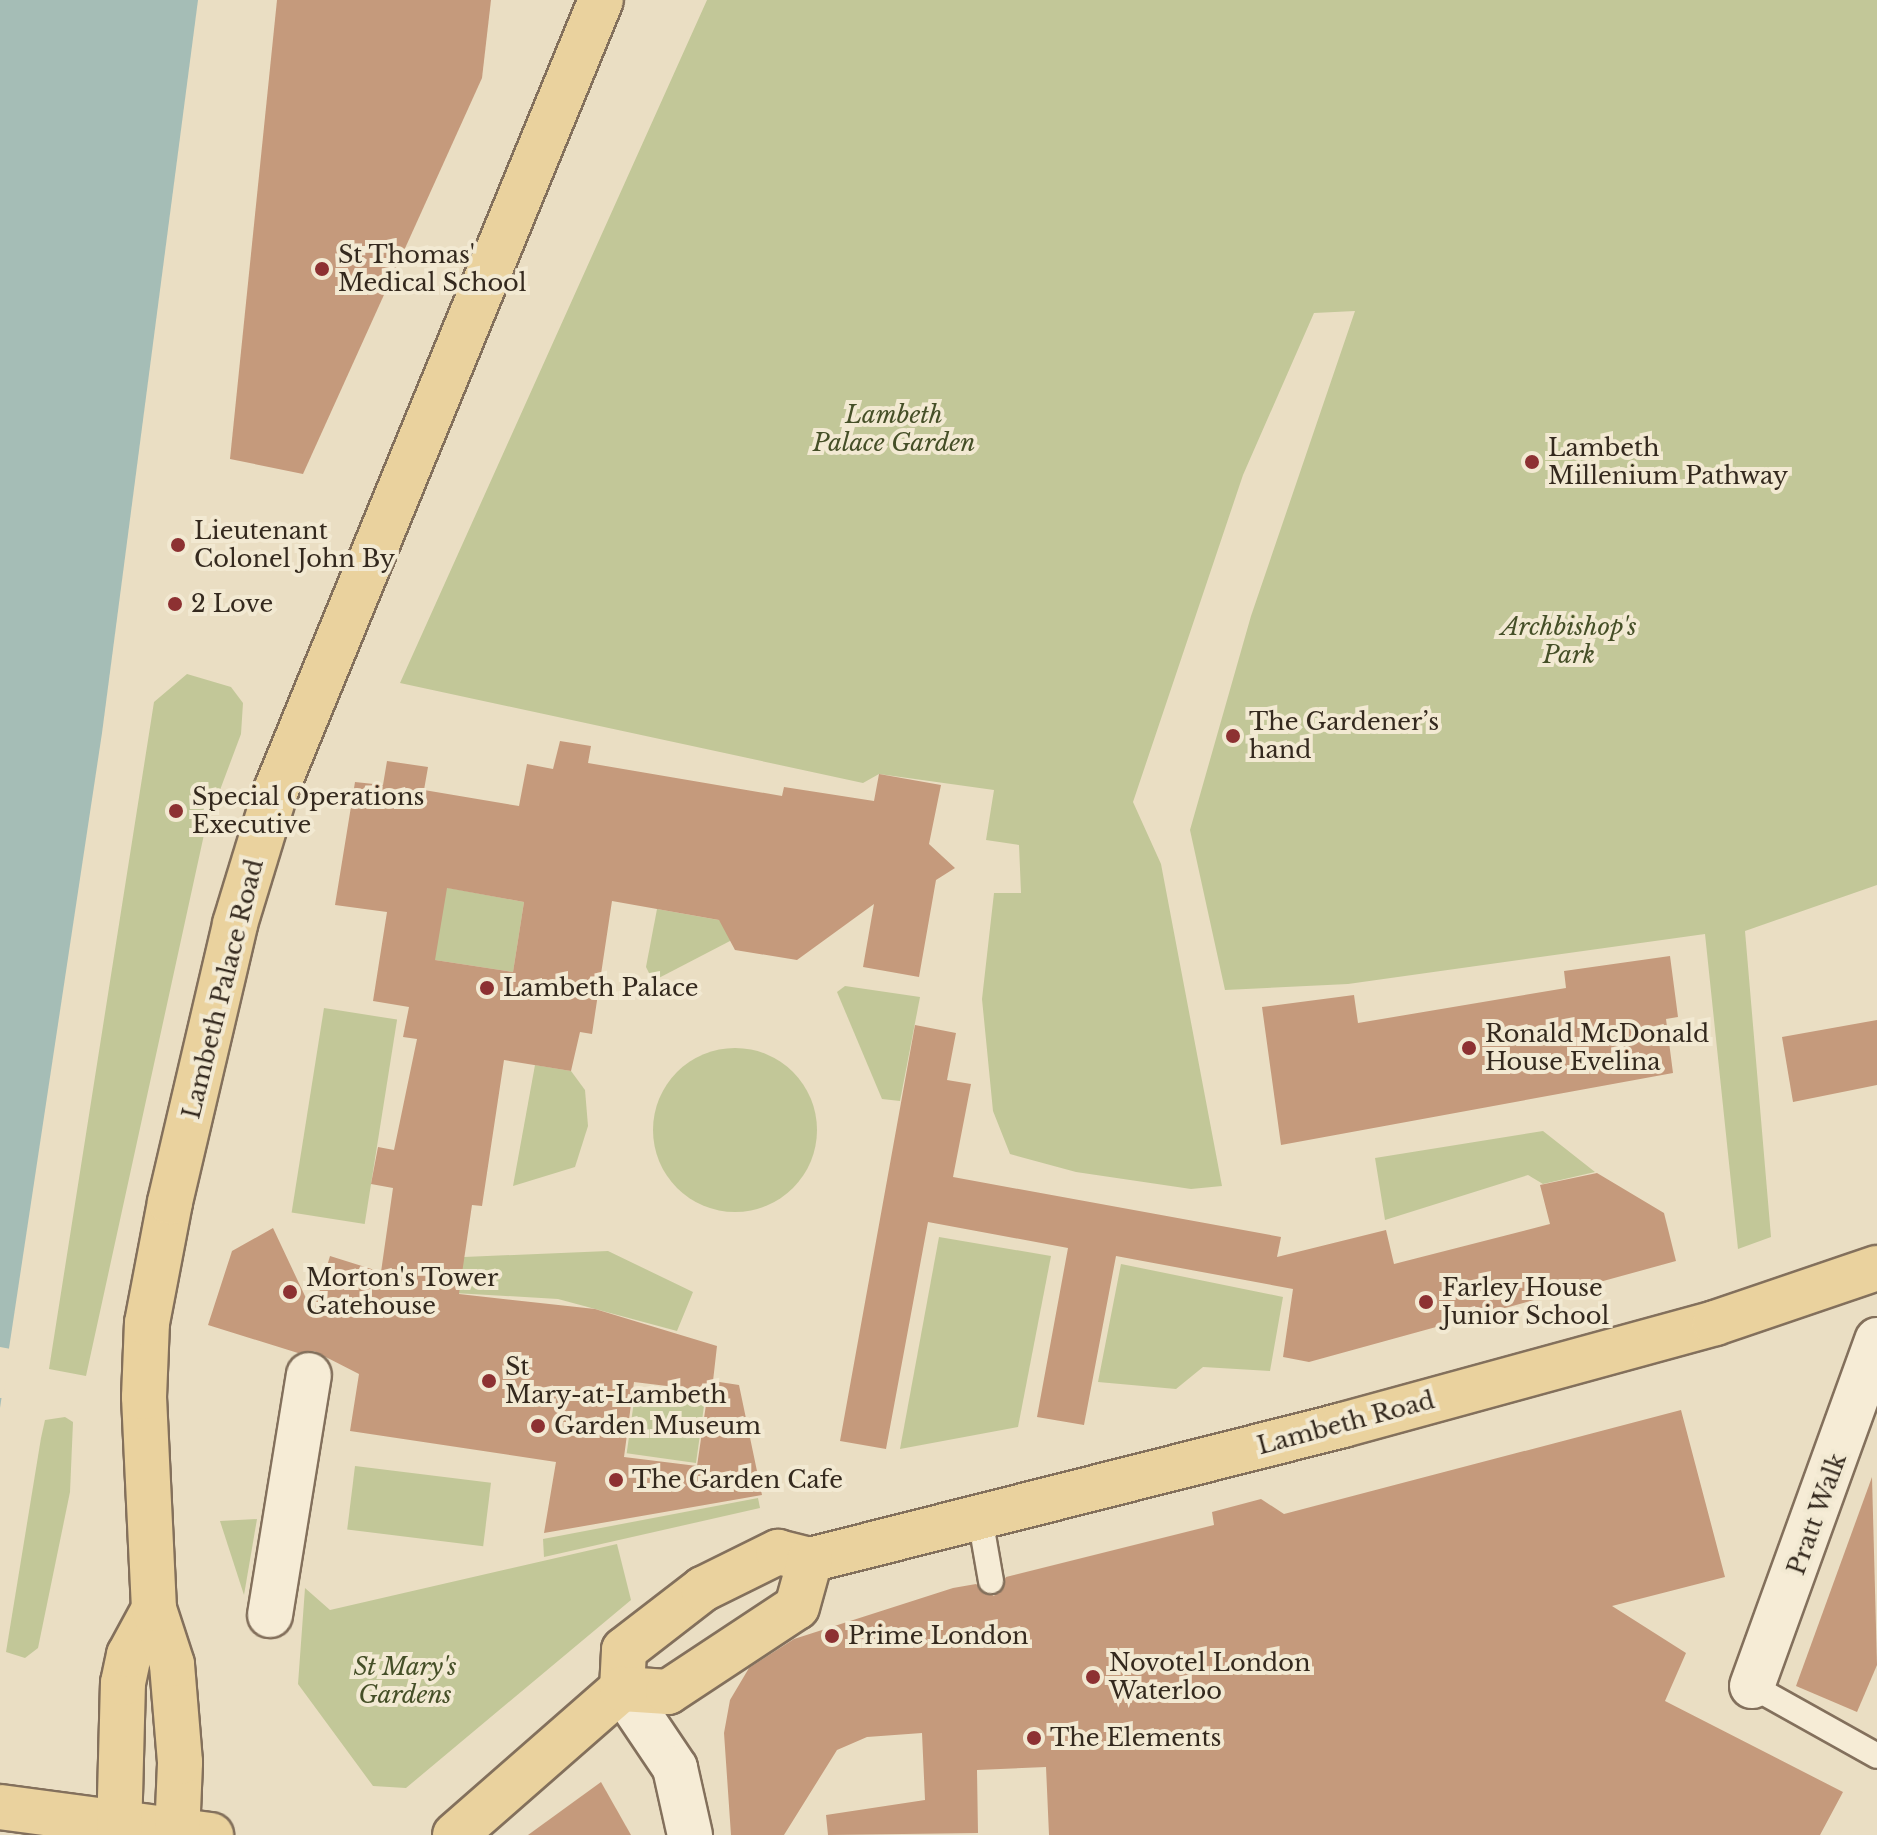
<!DOCTYPE html>
<html>
<head>
<meta charset="utf-8">
<style>
  body { margin:0 }
  #map { position:relative; width:1877px; height:1835px; overflow:hidden; background:#eadec3; font-family:"Libre Baskerville",serif }
  div>[style] { position:absolute }
  [style*='--x'] { left:calc(var(--x)*1px); top:calc(var(--y)*1px); width:calc(var(--w)*1px); rotate:calc(var(--a)*1deg) }
  .green>* { inset:0; background:#c2c798; transform-origin:0 0 }
  .round { border-radius:50% }
  .water>* { inset:0; background:#a5bdb6 }
  .pier>* { inset:0; background:#eadec3 }
  .building>* { inset:0; background:#c59a7c }
  .roads { filter:drop-shadow(2px 0 #83705c) drop-shadow(-2px 0 #83705c) drop-shadow(0 2px #83705c) drop-shadow(0 -2px #83705c) }
  .lane>* { height:24px; margin:-12px; padding:0 12px; transform-origin:12px; border-radius:12px; background:#f6ecd6 }
  .street>* { height:44px; margin:-22px; padding:0 22px; transform-origin:22px; border-radius:22px; background:#f6ecd6 }
  .primary>* { height:44px; margin:-22px; padding:0 22px; transform-origin:22px; border-radius:22px; background:#ead29e }
  .dots>* { width:22px; height:22px; translate:-50% -50%; box-sizing:border-box; border:4px solid #f2e9d2; border-radius:50% }
  span { translate:-50% -50%; white-space:nowrap; text-align:center; line-height:1.15; -webkit-text-stroke:8px #f2e9d2; paint-order:stroke }
  .poi-label { font-size:24px; color:#34291e }
  .left { translate:0 -50%; text-align:left }
  .park-label { font-size:24px; color:#454f27; font-style:italic }
  .street-label { font-size:24px; color:#34291e }
</style>
</head>
<body>
<div id="map">
  <div class="green">
    <i style="clip-path:polygon(707px 0,1877px 0,1877px 885px,1745px 931px,1771px 1237px,1738px 1249px,1705px 934px,1348px 984px,1225px 990px,1190px 830px,1251px 616px,1355px 311px,1314px 313px,1243px 475px,1133px 802px,1161px 864px,1222px 1186px,1191px 1189px,1076px 1172px,1010px 1154px,993px 1111px,982px 999px,994px 893px,1021px 893px,1019px 845px,986px 840px,994px 790px,879px 774px,863px 783px,400px 683px)"></i>
    <i style="clip-path:polygon(187px 674px,231px 687px,243px 703px,241px 734px,205px 830px,86px 1376px,49px 1369px,154px 702px)"></i>
    <i style="clip-path:polygon(433px 885px,524px 902px,513px 972px,435px 960px)"></i>
    <i style="clip-path:polygon(657px 909px,741px 924px,730px 941px,653px 981px,646px 967px)"></i>
    <i style="clip-path:polygon(845px 986px,920px 997px,900px 1101px,882px 1099px,837px 992px)"></i>
    <i style="left:324px;top:1008px;width:74px;height:207px;rotate:9deg"></i>
    <i class="round" style="left:653px;top:1048px;width:164px;height:164px"></i>
    <i style="clip-path:polygon(535px 1065px,571px 1071px,585px 1090px,588px 1126px,575px 1167px,513px 1186px)"></i>
    <i style="clip-path:polygon(1543px 1131px,1595px 1172px,1543px 1184px,1528px 1175px,1385px 1220px,1375px 1158px)"></i>
    <i style="clip-path:polygon(939px 1237px,1051px 1256px,1018px 1427px,900px 1449px)"></i>
    <i style="clip-path:polygon(608px 1251px,693px 1292px,677px 1331px,558px 1299px,454px 1293px,464px 1257px)"></i>
    <i style="clip-path:polygon(1121px 1264px,1283px 1297px,1270px 1371px,1203px 1367px,1176px 1389px,1098px 1382px)"></i>
    <i style="left:636px;top:1387px;width:70px;height:67px;rotate:8deg"></i>
    <i style="clip-path:polygon(65px 1417px,73px 1422px,70px 1492px,38px 1648px,25px 1658px,6px 1652px,41px 1438px,45px 1420px)"></i>
    <i style="left:355px;top:1466px;width:137px;height:64px;rotate:7deg"></i>
    <i style="clip-path:polygon(758px 1498px,760px 1508px,544px 1557px,543px 1539px)"></i>
    <i style="clip-path:polygon(257px 1519px,244px 1595px,220px 1521px)"></i>
    <i style="clip-path:polygon(617px 1544px,631px 1600px,406px 1788px,373px 1786px,298px 1684px,305px 1588px,330px 1610px)"></i>
  </div>
  <div class="water">
    <i style="clip-path:polygon(0 0,198px 0,102px 733px,0 1408px)"></i>
  </div>
  <div class="pier">
    <i style="clip-path:polygon(0 1347px,11px 1349px,3px 1398px,0 1398px)"></i>
  </div>
  <div class="building">
    <i style="clip-path:polygon(277px 0,491px 0,482px 78px,303px 474px,230px 459px)"></i>
    <i style="clip-path:polygon(evenodd,560px 741px,591px 746px,588px 763px,782px 796px,784px 787px,874px 801px,879px 774px,941px 785px,929px 844px,955px 868px,936px 880px,919px 977px,863px 967px,874px 904px,797px 960px,735px 950px,719px 920px,612px 901px,592px 1034px,580px 1032px,571px 1071px,504px 1060px,482px 1206px,472px 1205px,459px 1294px,595px 1309px,717px 1346px,713px 1381px,739px 1385px,762px 1495px,544px 1533px,556px 1462px,350px 1431px,359px 1374px,314px 1351px,298px 1353px,208px 1325px,232px 1251px,273px 1228px,313px 1313px,330px 1256px,381px 1272px,393px 1188px,371px 1184px,378px 1147px,394px 1150px,417px 1039px,403px 1037px,409px 1007px,373px 1001px,387px 912px,335px 905px,355px 782px,383px 785px,387px 761px,428px 767px,424px 790px,519px 806px,527px 764px,553px 769px,560px 741px,447px 888px,524px 902px,513px 972px,435px 960px,447px 888px,560px 741px,634px 1382px,708px 1391px,697px 1466px,624px 1457px,634px 1382px)"></i>
    <i style="clip-path:polygon(1670px 956px,1678px 1017px,1666px 1019px,1673px 1073px,1281px 1145px,1262px 1007px,1354px 995px,1358px 1023px,1566px 988px,1564px 971px)"></i>
    <i style="clip-path:polygon(1877px 1020px,1877px 1085px,1793px 1102px,1782px 1037px)"></i>
    <i style="clip-path:polygon(915px 1025px,956px 1033px,947px 1080px,971px 1084px,953px 1177px,1281px 1237px,1277px 1257px,1386px 1230px,1394px 1264px,1550px 1224px,1540px 1185px,1597px 1173px,1664px 1213px,1676px 1261px,1309px 1362px,1283px 1357px,1293px 1289px,1116px 1256px,1084px 1425px,1037px 1417px,1068px 1248px,928px 1222px,886px 1449px,840px 1441px)"></i>
    <i style="clip-path:polygon(1681px 1410px,1725px 1577px,1612px 1606px,1686px 1653px,1665px 1701px,1843px 1792px,1820px 1835px,1049px 1835px,1046px 1767px,977px 1770px,978px 1833px,828px 1835px,826px 1815px,925px 1800px,922px 1733px,867px 1737px,837px 1750px,784px 1835px,731px 1835px,724px 1733px,730px 1700px,749px 1668px,794px 1639px,953px 1588px,976px 1584px,994px 1596px,1006px 1577px,1214px 1525px,1212px 1512px,1261px 1499px,1284px 1514px)"></i>
    <i style="clip-path:polygon(1872px 1477px,1877px 1665px,1857px 1712px,1796px 1686px)"></i>
    <i style="clip-path:polygon(601px 1782px,631px 1835px,528px 1835px)"></i>
  </div>
  <div class="roads">
    <div class="lane">
      <i style="--x:980;--y:1518;--w:64;--a:80.1"></i>
      <i style="--x:1752;--y:1686;--w:143;--a:29.2"></i>
    </div>
    <div class="street">
      <i style="--x:270;--y:1615;--w:243;--a:-80.8"></i>
      <i style="--x:1752;--y:1686;--w:368;--a:-70.1"></i>
      <i style="--x:622;--y:1689;--w:95;--a:56.1"></i>
      <i style="--x:675;--y:1768;--w:69;--a:77.4"></i>
    </div>
    <div class="primary">
      <i style="--x:622;--y:1689;--w:39;--a:-87"></i>
      <i style="--x:624;--y:1650;--w:100;--a:-37.7"></i>
      <i style="--x:703;--y:1589;--w:84;--a:-26.3"></i>
      <i style="--x:778;--y:1552;--w:33;--a:14"></i>
      <i style="--x:810;--y:1560;--w:550;--a:-14.21"></i>
      <i style="--x:1343;--y:1425;--w:386;--a:-15.3"></i>
      <i style="--x:1715;--y:1323;--w:171;--a:-18.8"></i>
      <i style="--x:0;--y:1807;--w:213;--a:7.6"></i>
      <i style="--x:119;--y:1835;--w:152;--a:-88.5"></i>
      <i style="--x:123;--y:1683;--w:29;--a:-78"></i>
      <i style="--x:129;--y:1655;--w:52;--a:-61.5"></i>
      <i style="--x:177;--y:1835;--w:73;--a:-87.6"></i>
      <i style="--x:180;--y:1762;--w:98;--a:-94.7"></i>
      <i style="--x:172;--y:1664;--w:58;--a:-108.1"></i>
      <i style="--x:154;--y:1609;--w:212;--a:-92.7"></i>
      <i style="--x:144;--y:1397;--w:74;--a:-87.7"></i>
      <i style="--x:147;--y:1323;--w:123;--a:-79.2"></i>
      <i style="--x:170;--y:1202;--w:285;--a:-76.8"></i>
      <i style="--x:235;--y:924;--w:140;--a:-73"></i>
      <i style="--x:276;--y:790;--w:854;--a:-67.64"></i>
      <i style="--x:455;--y:1835;--w:222;--a:-41.2"></i>
      <i style="--x:622;--y:1689;--w:46;--a:3.7"></i>
      <i style="--x:668;--y:1692;--w:154;--a:-33.4"></i>
      <i style="--x:797;--y:1607;--w:49;--a:-74.5"></i>
    </div>
  </div>
  <div class="dots">
    <i style="left:322px;top:269px;background:#8d3132"></i>
    <i style="left:1532px;top:462px;background:#8d3132"></i>
    <i style="left:178px;top:545px;background:#8d3132"></i>
    <i style="left:175px;top:604px;background:#8d3132"></i>
    <i style="left:1233px;top:736px;background:#8d3132"></i>
    <i style="left:176px;top:811px;background:#8d3132"></i>
    <i style="left:487px;top:988px;background:#8d3132"></i>
    <i style="left:1469px;top:1048px;background:#8d3132"></i>
    <i style="left:290px;top:1292px;background:#8d3132"></i>
    <i style="left:1426px;top:1302px;background:#8d3132"></i>
    <i style="left:489px;top:1381px;background:#8d3132"></i>
    <i style="left:538px;top:1426px;background:#8d3132"></i>
    <i style="left:616px;top:1480px;background:#8d3132"></i>
    <i style="left:832px;top:1636px;background:#8d3132"></i>
    <i style="left:1093px;top:1677px;background:#8d3132"></i>
    <i style="left:1034px;top:1738px;background:#8d3132"></i>
  </div>
  <div class="poi-label">
    <span class="left" style="left:338px;top:269px">St Thomas'<br>Medical School</span>
    <span class="left" style="left:1548px;top:462px">Lambeth<br>Millenium Pathway</span>
    <span class="left" style="left:194px;top:545px">Lieutenant<br>Colonel John By</span>
    <span class="left" style="left:191px;top:604px">2 Love</span>
    <span class="left" style="left:1249px;top:736px">The Gardener’s<br>hand</span>
    <span class="left" style="left:192px;top:811px">Special Operations<br>Executive</span>
    <span class="left" style="left:503px;top:988px">Lambeth Palace</span>
    <span class="left" style="left:1485px;top:1048px">Ronald McDonald<br>House Evelina</span>
    <span class="left" style="left:306px;top:1292px">Morton's Tower<br>Gatehouse</span>
    <span class="left" style="left:1442px;top:1302px">Farley House<br>Junior School</span>
    <span class="left" style="left:505px;top:1381px">St<br>Mary-at-Lambeth</span>
    <span class="left" style="left:554px;top:1426px">Garden Museum</span>
    <span class="left" style="left:632px;top:1480px">The Garden Cafe</span>
    <span class="left" style="left:848px;top:1636px">Prime London</span>
    <span class="left" style="left:1109px;top:1677px">Novotel London<br>Waterloo</span>
    <span class="left" style="left:1050px;top:1738px">The Elements</span>
  </div>
  <div class="park-label">
    <span style="left:894px;top:429px">Lambeth<br>Palace Garden</span>
    <span style="left:1569px;top:641px">Archbishop's<br>Park</span>
    <span style="left:405px;top:1681px">St Mary's<br>Gardens</span>
  </div>
  <div class="street-label">
    <span style="left:223px;top:989px;rotate:-76deg">Lambeth Palace Road</span>
    <span style="left:1346px;top:1423px;rotate:-15deg">Lambeth Road</span>
    <span style="left:1817px;top:1514px;rotate:-70deg">Pratt Walk</span>
  </div>
</div>
</body>
</html>
